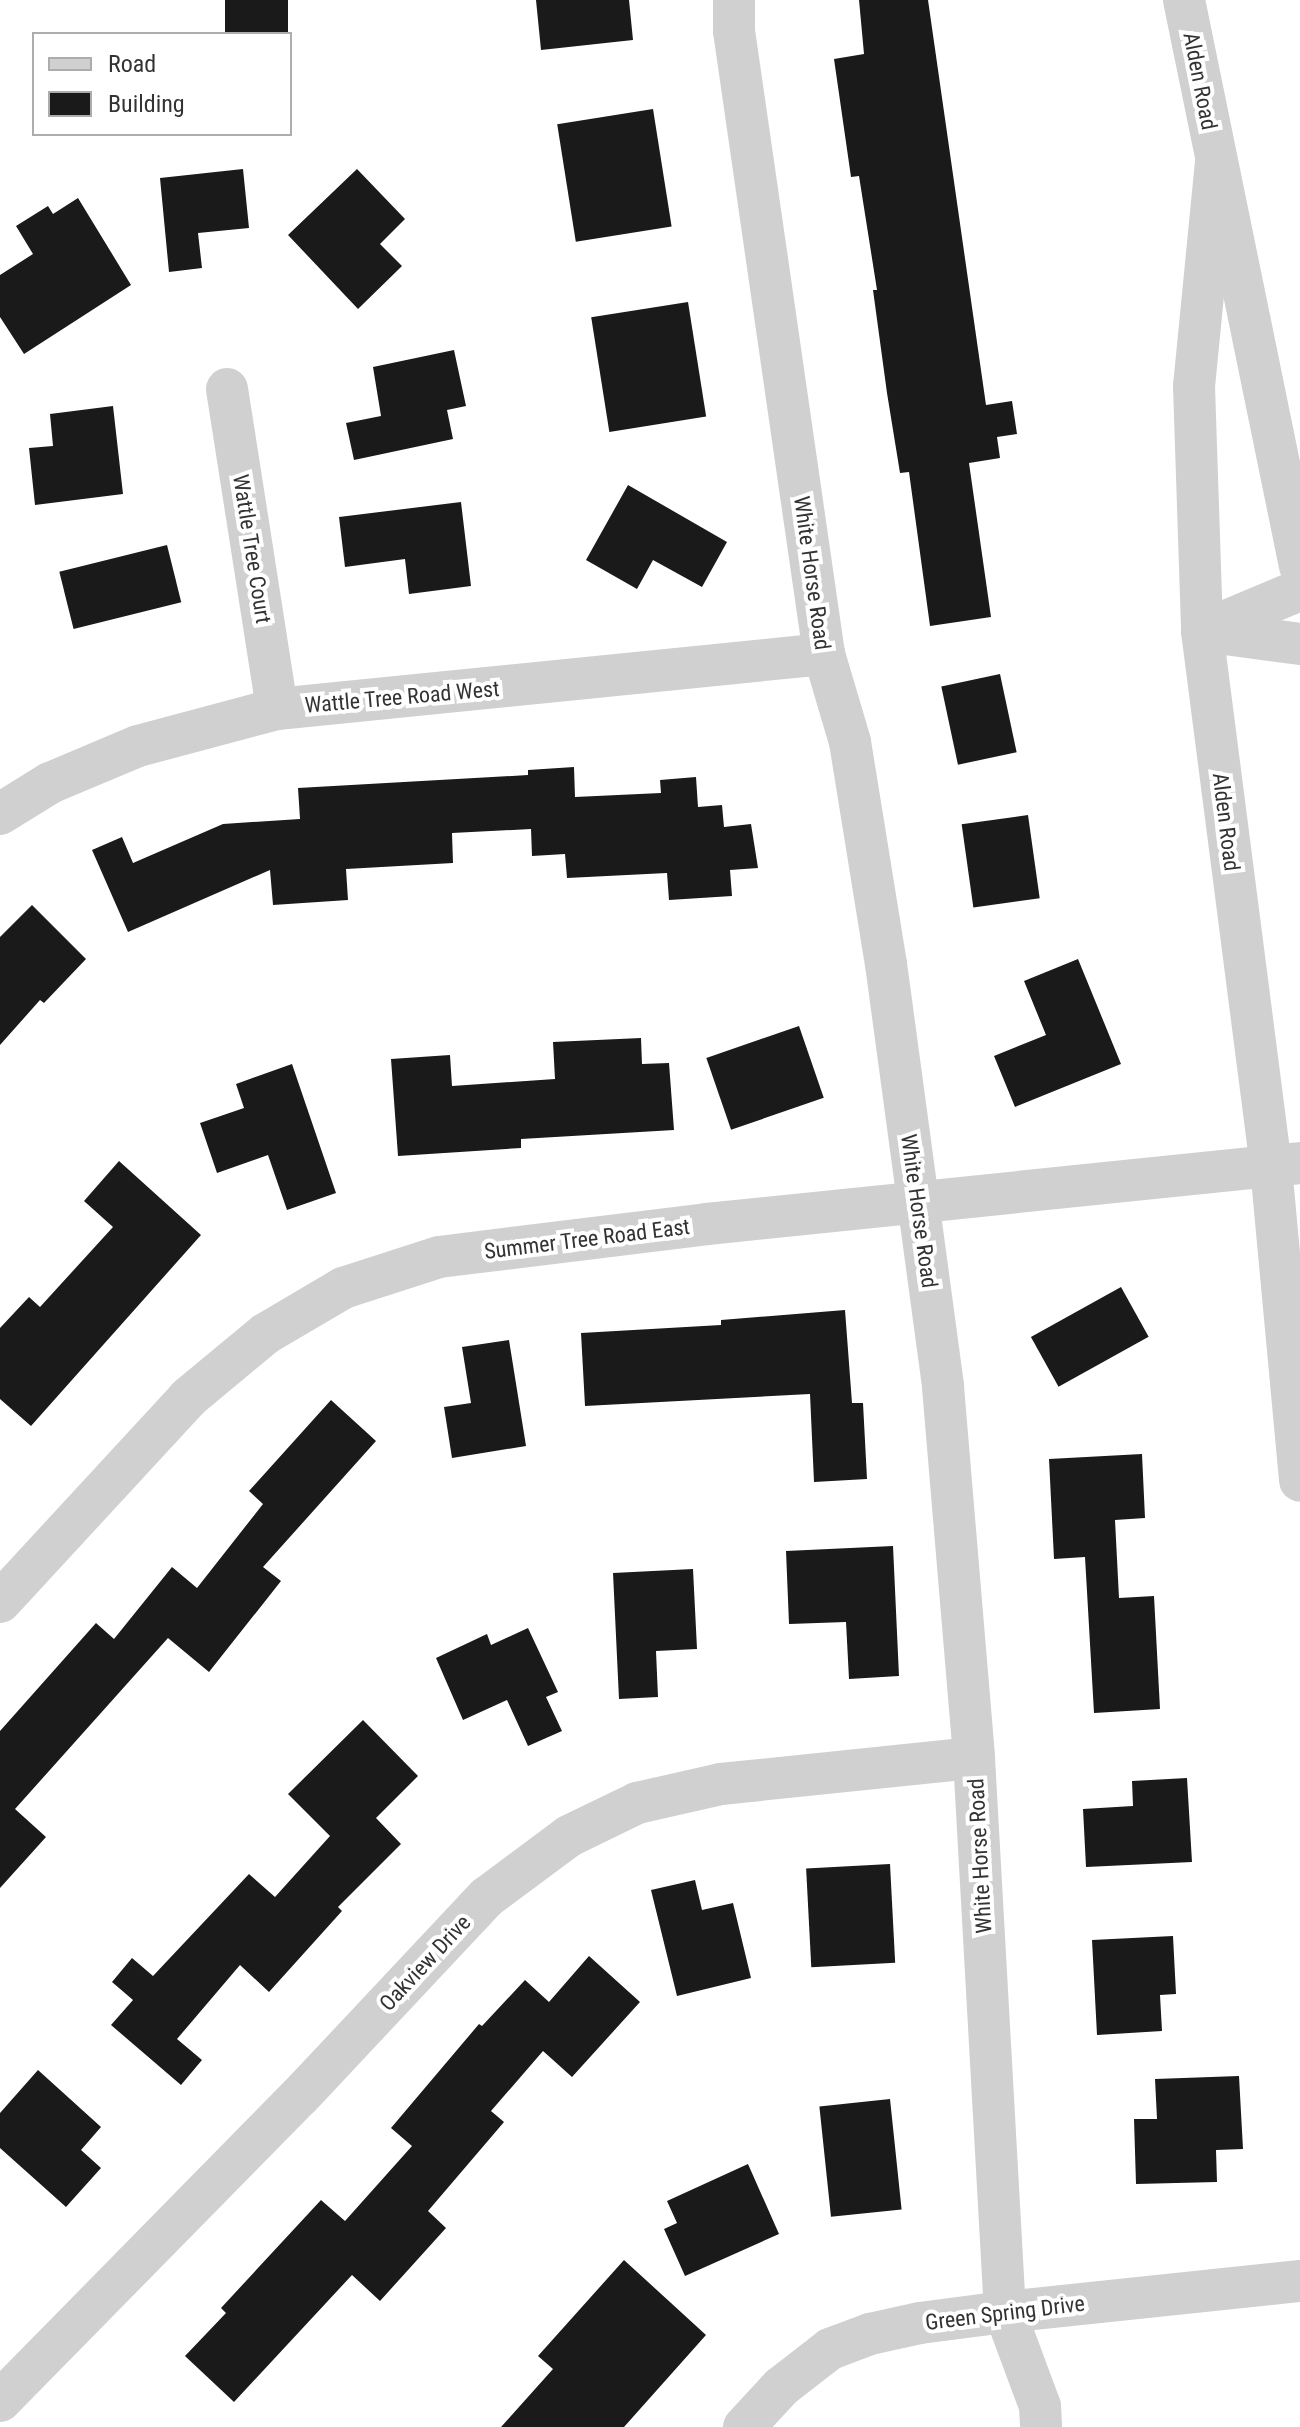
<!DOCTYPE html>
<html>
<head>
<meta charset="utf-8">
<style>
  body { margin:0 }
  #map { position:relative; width:1300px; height:2427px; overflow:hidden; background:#fff; font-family:"Roboto Condensed",sans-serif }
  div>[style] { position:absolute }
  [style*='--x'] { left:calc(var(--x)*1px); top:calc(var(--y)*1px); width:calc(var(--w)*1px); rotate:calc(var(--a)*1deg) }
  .building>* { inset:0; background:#1a1a1a; transform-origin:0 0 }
  .minor>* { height:42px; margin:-21px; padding:0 21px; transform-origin:21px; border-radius:21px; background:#d0d0d0 }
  span { translate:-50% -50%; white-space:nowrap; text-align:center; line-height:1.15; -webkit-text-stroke:8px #fff; paint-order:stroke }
  .street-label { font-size:22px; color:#333 }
  .legend { position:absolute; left:32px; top:32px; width:260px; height:104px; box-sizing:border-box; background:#fff; border:2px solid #adadad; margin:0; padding:10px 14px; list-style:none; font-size:24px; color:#333 }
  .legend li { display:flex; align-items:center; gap:16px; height:40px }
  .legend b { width:40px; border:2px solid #adadad }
</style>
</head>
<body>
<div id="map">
  <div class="building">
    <i style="left:225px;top:0;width:63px;height:34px"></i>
    <i style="clip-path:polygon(536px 0,629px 0,633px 40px,541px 50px)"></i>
    <i style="clip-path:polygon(859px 0,928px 0,986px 405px,1012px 401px,1017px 434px,997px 437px,1000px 458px,969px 463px,991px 617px,930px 626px,909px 472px,900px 473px,887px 393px,873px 290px,877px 290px,859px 176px,851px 177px,834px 59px,864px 54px)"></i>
    <i style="left:653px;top:109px;width:119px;height:97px;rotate:81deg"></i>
    <i style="clip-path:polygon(243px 169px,249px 228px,198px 233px,202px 268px,169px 272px,160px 178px)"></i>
    <i style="clip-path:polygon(357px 169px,405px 219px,380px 244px,402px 266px,358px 309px,288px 235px)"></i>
    <i style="clip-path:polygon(78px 198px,131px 285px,24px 354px,0 317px,0 275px,33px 254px,16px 226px,48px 206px,53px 214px)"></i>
    <i style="left:688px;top:302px;width:116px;height:98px;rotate:81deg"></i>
    <i style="clip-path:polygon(454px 350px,466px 406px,447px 410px,453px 439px,354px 460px,346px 423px,381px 416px,373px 367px)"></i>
    <i style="clip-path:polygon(113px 406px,123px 494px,35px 505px,29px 448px,53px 446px,50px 414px)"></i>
    <i style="clip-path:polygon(628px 485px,727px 542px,702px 587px,653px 560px,637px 589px,586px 560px)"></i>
    <i style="clip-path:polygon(461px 502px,471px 586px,409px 594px,405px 559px,345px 567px,339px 517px)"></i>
    <i style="left:167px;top:545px;width:59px;height:111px;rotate:76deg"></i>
    <i style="left:1000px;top:674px;width:80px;height:60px;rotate:78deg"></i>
    <i style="clip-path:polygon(574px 767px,575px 797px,661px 793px,660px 780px,696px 777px,698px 807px,722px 805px,724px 827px,751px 824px,758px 868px,730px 870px,732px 896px,669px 900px,667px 873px,567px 878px,565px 854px,532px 856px,531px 829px,452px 833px,453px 863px,346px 869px,348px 900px,273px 905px,270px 870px,128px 932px,92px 850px,122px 837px,133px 863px,223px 824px,300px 819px,298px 788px,528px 775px,528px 770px)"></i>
    <i style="left:1028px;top:815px;width:84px;height:67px;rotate:82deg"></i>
    <i style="clip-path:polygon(32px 905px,86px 959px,44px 1003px,40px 1000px,0 1045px,0 937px)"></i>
    <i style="clip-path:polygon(1078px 959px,1121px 1064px,1015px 1107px,994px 1056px,1046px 1035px,1024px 981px)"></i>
    <i style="left:799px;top:1026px;width:76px;height:98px;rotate:71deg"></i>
    <i style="clip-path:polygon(641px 1038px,642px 1064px,669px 1063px,674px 1130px,521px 1139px,521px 1148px,398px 1156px,391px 1059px,450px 1055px,452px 1086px,555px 1079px,553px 1042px)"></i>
    <i style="clip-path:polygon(292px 1064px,336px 1193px,287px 1210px,268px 1155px,217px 1173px,200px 1123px,244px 1108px,236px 1084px)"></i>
    <i style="clip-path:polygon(119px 1161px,201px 1235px,31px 1426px,0 1399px,0 1328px,29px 1297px,40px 1307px,113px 1227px,84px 1201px)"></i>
    <i style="left:1121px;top:1287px;width:57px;height:103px;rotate:61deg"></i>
    <i style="clip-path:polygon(845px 1310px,852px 1403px,863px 1403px,867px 1479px,814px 1482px,810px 1394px,585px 1406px,581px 1333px,721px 1325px,721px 1320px)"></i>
    <i style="clip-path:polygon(509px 1340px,526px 1446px,452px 1458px,444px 1407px,471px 1403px,462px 1347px)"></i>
    <i style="clip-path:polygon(331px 1400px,376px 1441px,263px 1567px,281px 1581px,209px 1672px,168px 1638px,15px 1809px,46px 1837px,0 1888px,0 1731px,96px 1623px,114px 1639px,172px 1567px,197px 1588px,263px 1504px,249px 1491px)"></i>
    <i style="clip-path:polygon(1142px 1454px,1145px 1518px,1115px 1520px,1119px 1598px,1154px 1596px,1160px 1709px,1094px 1713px,1085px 1557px,1054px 1559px,1049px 1459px)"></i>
    <i style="clip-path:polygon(893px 1546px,899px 1676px,849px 1679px,846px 1622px,789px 1624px,786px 1551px)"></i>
    <i style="clip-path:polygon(693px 1569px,697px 1649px,656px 1651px,658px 1697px,619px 1699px,613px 1573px)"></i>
    <i style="clip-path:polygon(528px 1628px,558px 1692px,546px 1697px,562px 1731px,528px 1746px,507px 1700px,463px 1720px,436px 1658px,487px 1634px,491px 1645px)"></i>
    <i style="clip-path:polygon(363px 1720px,418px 1776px,376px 1818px,401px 1844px,338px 1907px,342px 1911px,269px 1992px,240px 1965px,177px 2039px,202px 2060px,181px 2085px,111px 2025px,133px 2000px,112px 1982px,132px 1958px,153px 1976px,249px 1874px,275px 1897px,330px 1836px,288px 1794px)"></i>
    <i style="clip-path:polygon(1187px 1778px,1192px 1862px,1086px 1867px,1083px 1809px,1133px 1806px,1132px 1781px)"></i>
    <i style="left:890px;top:1864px;width:99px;height:84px;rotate:87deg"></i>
    <i style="clip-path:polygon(695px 1880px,702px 1910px,733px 1903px,751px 1978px,677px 1996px,651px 1890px)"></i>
    <i style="clip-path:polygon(1173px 1936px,1176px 1994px,1160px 1995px,1162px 2031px,1097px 2035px,1092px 1940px)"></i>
    <i style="clip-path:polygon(589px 1956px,640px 2002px,572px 2077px,543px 2051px,491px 2111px,504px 2122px,428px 2211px,446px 2228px,380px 2301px,352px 2275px,234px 2402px,185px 2356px,226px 2313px,221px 2308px,321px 2200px,345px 2221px,412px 2146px,391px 2128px,479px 2024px,482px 2026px,525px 1980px,549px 2002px)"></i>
    <i style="clip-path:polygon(38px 2070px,101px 2127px,81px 2150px,101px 2168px,66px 2207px,0 2148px,0 2113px)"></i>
    <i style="clip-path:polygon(1239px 2076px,1243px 2149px,1216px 2150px,1217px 2182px,1136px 2184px,1134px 2119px,1157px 2119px,1155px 2079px)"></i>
    <i style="left:890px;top:2099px;width:111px;height:71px;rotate:84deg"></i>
    <i style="clip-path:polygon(748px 2164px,779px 2234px,685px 2276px,664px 2229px,677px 2223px,667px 2201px)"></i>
    <i style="clip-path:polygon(624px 2260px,706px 2335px,624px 2427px,501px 2427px,553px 2369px,538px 2356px)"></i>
  </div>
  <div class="minor">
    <i style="--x:734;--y:0;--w:31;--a:90"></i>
    <i style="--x:734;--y:31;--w:629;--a:81.78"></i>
    <i style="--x:824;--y:654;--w:92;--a:73.5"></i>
    <i style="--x:850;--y:742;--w:225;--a:80.8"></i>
    <i style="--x:886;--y:964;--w:427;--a:82.3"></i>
    <i style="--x:943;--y:1387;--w:372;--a:85.2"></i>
    <i style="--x:974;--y:1758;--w:555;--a:86.8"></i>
    <i style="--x:1005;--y:2312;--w:100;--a:69.6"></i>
    <i style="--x:1040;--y:2406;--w:21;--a:87"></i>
    <i style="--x:1184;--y:0;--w:578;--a:78.42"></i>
    <i style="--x:1216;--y:162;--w:225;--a:95.6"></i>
    <i style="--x:1194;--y:386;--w:245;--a:88.1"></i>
    <i style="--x:1202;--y:631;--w:540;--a:82.66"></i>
    <i style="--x:1271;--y:1167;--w:315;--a:84.7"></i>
    <i style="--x:227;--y:389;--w:324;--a:81.1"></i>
    <i style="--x:1202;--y:631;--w:106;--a:-22.7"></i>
    <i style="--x:1203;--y:631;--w:98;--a:7.6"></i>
    <i style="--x:0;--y:814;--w:59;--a:-31.8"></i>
    <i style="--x:50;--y:783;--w:95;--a:-22.8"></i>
    <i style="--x:138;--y:746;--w:144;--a:-14.9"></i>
    <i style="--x:277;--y:709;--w:550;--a:-5.74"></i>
    <i style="--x:0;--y:1602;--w:277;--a:-47.3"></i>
    <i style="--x:188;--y:1398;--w:100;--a:-39.7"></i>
    <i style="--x:265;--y:1334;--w:91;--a:-30.5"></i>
    <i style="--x:343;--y:1288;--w:101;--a:-17.9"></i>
    <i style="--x:439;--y:1257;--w:270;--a:-7"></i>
    <i style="--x:707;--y:1224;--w:596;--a:-5.87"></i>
    <i style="--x:0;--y:2401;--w:428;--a:-45.5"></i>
    <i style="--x:300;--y:2096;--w:273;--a:-46.8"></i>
    <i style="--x:487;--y:1897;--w:102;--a:-36.6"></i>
    <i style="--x:569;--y:1836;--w:76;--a:-25.9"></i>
    <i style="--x:637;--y:1803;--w:86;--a:-12.7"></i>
    <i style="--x:721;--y:1784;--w:254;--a:-5.9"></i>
    <i style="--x:744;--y:2427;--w:54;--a:-47.2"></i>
    <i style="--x:781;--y:2387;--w:62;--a:-37.8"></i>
    <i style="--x:830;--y:2349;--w:43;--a:-20.6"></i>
    <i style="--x:870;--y:2334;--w:51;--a:-12.4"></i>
    <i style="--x:920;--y:2323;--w:86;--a:-7.4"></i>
    <i style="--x:1005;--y:2312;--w:297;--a:-6"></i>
  </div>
  <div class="street-label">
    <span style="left:1200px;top:81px;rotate:79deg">Alden Road</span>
    <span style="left:252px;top:549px;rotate:81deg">Wattle Tree Court</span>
    <span style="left:812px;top:573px;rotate:82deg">White Horse Road</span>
    <span style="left:402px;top:697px;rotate:-5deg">Wattle Tree Road West</span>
    <span style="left:1226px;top:822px;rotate:83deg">Alden Road</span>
    <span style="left:919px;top:1211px;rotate:82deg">White Horse Road</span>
    <span style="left:587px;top:1239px;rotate:-7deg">Summer Tree Road East</span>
    <span style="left:980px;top:1856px;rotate:-93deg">White Horse Road</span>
    <span style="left:425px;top:1963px;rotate:-47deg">Oakview Drive</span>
    <span style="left:1005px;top:2313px;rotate:-7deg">Green Spring Drive</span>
  </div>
  <ul class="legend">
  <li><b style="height:10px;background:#d0d0d0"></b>Road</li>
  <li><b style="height:22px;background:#1a1a1a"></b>Building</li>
  </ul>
</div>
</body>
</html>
